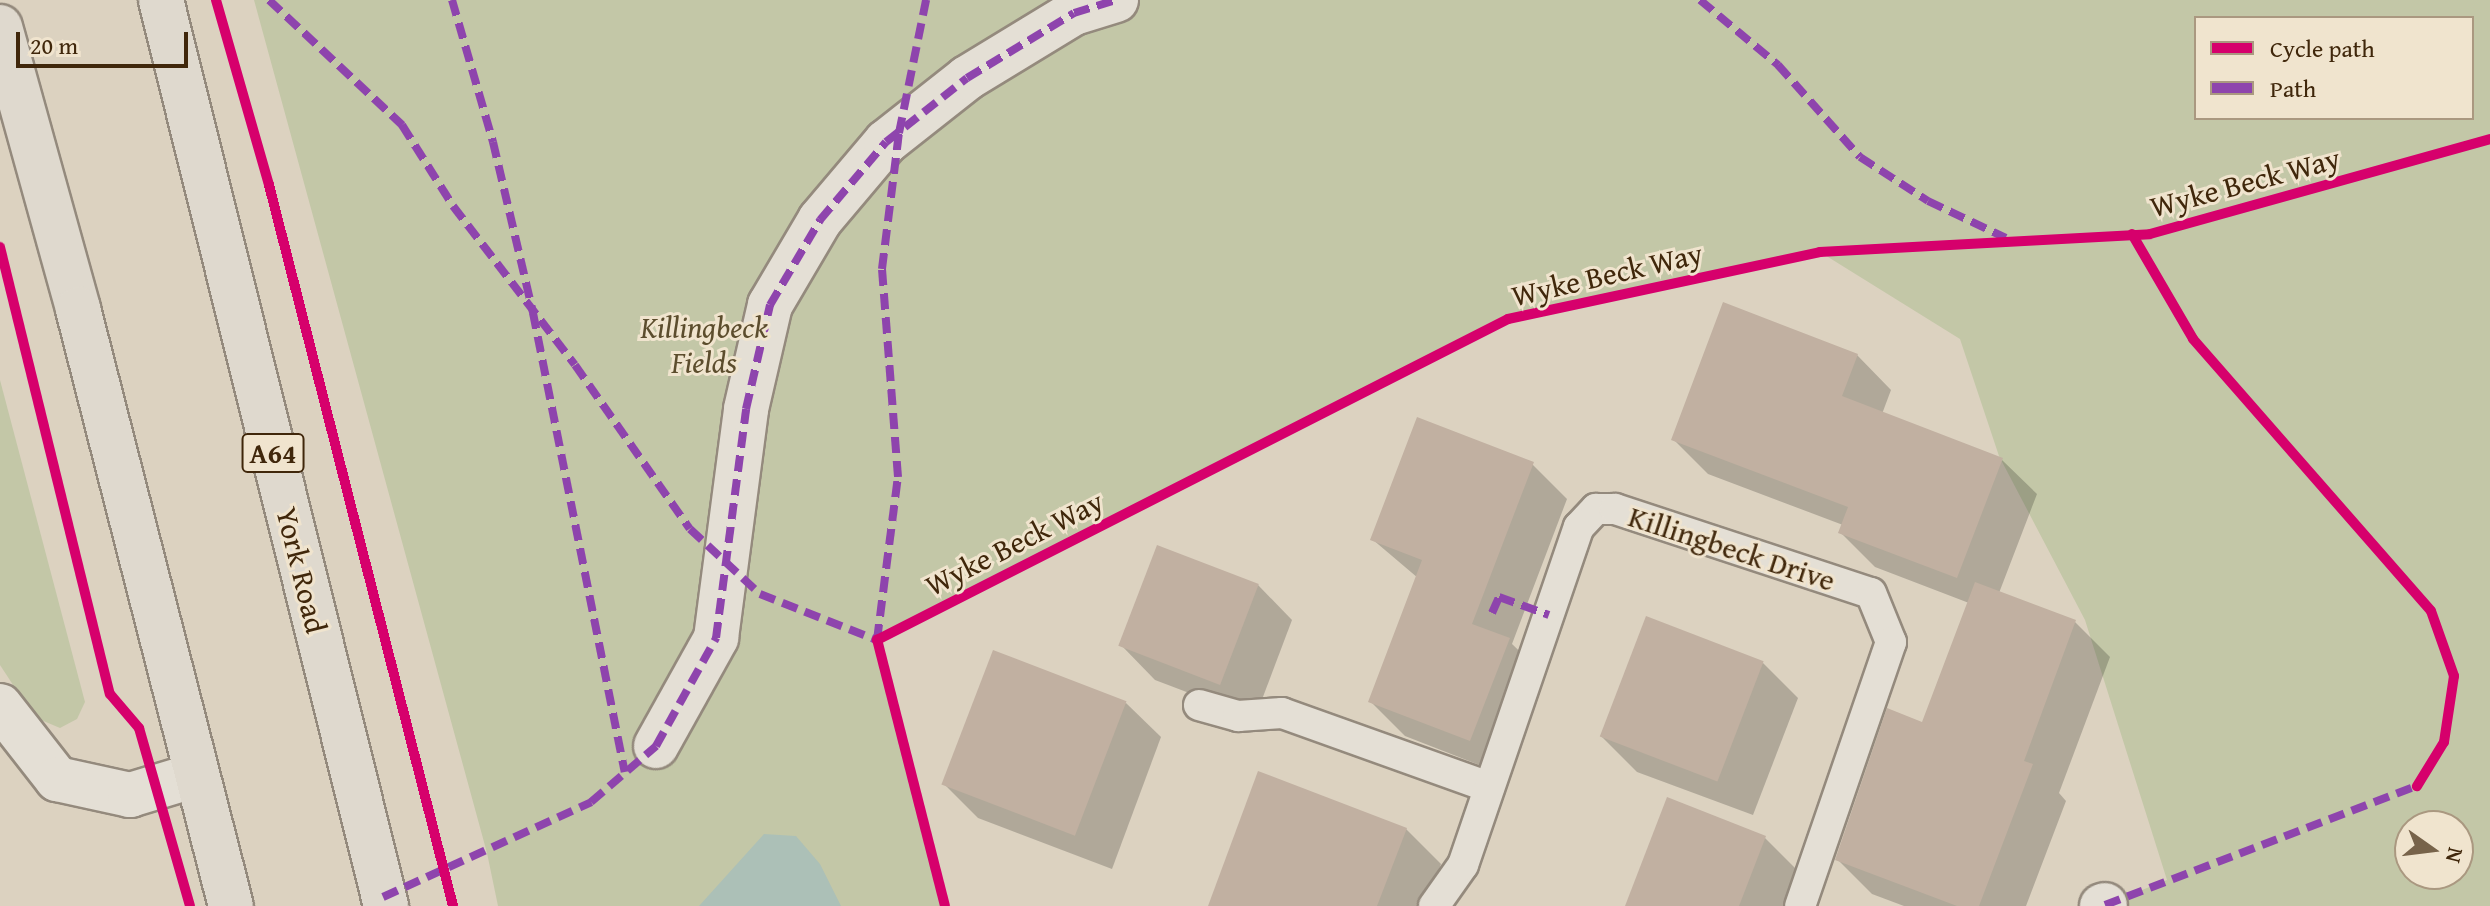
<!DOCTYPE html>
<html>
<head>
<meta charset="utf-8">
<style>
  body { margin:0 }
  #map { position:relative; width:2490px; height:906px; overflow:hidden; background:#dcd2c0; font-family:"Gentium Book Plus",serif }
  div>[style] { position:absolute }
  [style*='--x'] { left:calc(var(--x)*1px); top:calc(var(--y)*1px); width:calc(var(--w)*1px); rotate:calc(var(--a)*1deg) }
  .green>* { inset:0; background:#c3c7a7 }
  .water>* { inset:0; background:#acc0b7 }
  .shadow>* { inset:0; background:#0003 }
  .building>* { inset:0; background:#c1b0a1; transform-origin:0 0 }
  .roads { filter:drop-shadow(2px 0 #948a7d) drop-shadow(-2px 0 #948a7d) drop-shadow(0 2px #948a7d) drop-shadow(0 -2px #948a7d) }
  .service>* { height:30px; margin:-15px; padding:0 15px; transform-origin:15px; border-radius:15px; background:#e4dfd5 }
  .pedestrian>* { height:44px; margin:-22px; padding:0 22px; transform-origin:22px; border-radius:22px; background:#e4dfd5 }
  .minor>* { height:44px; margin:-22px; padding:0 22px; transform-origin:22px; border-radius:22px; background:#e4dfd5 }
  .trunk>* { height:44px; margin:-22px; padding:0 22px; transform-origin:22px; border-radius:22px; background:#dfd9ce }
  .quiet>* { height:8px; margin-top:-4px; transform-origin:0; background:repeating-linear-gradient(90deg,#8e44ad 0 16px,transparent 0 24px) }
  .cycleway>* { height:10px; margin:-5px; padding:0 5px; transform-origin:5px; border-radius:5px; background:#d6006c }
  span { translate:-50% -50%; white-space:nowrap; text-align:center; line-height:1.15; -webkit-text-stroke:6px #f0e4ce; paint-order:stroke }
  .shield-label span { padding:2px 6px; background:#f0e4ce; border:2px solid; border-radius:6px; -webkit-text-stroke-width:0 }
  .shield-label { font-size:28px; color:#40270b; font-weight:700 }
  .street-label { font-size:30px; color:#40270b }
  .park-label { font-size:30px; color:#5c4d2d; font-style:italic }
  .legend { position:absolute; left:2194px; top:16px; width:280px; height:104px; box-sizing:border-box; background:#f0e4ce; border:2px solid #aa9880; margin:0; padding:10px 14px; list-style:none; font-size:24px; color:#40270b }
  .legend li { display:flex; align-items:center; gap:16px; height:40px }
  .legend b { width:40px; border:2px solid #aa9880 }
  .north { position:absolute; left:2394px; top:810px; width:80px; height:80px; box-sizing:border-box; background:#f0e4ce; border:2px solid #aa9880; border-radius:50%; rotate:104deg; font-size:22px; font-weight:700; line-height:32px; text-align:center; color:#40270b }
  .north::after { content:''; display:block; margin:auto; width:28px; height:36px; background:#77634a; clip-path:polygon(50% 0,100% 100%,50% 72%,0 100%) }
  .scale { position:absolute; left:16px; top:32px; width:172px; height:36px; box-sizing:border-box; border:4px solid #40270b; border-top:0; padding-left:10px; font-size:24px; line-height:28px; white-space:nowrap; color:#40270b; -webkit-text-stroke:6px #f0e4ce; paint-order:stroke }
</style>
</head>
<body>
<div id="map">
  <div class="green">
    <i style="clip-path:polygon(evenodd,254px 0,2490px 0,2490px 906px,2102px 906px,2167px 880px,2085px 620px,1999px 456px,1960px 339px,1820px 252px,1508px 319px,878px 640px,945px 906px,498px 906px,487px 853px,254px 0,2196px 18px,2472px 18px,2472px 118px,2196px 118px,2196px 18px,254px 0,2410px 826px,2458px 826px,2458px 874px,2410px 874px,2410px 826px)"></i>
    <i style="clip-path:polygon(0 380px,85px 702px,77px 719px,60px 728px,34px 717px,0 665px)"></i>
  </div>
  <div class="water">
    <i style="clip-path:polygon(764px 834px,796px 836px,820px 864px,841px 906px,699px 906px)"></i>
  </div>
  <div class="shadow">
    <i style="clip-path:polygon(1857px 355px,1891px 390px,1882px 414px,2002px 460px,2037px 494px,1999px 593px,2075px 622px,2110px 657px,2059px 793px,2066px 801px,2026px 906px,1904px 906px,1872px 894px,1837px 859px,1924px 725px,1969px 603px,1875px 567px,1840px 532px,1843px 525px,1708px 474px,1673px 439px)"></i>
    <i style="clip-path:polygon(1532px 464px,1567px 499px,1512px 644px,1543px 674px,1505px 775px,1405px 736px,1370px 701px,1418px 578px,1372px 539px)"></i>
    <i style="clip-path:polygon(1258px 585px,1292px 620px,1255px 718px,1155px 680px,1121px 645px)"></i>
    <i style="clip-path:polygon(1763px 663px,1798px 698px,1753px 815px,1637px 772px,1602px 737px)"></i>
    <i style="clip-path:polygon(1126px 703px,1161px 737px,1112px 869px,978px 818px,944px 784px)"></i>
    <i style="clip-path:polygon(1406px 829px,1441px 864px,1425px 906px,1210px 906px)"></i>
    <i style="clip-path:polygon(1765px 838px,1800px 873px,1787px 906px,1630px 906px)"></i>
  </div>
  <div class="building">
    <i style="clip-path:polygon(1723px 302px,1858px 354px,1842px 396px,2003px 458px,1957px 578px,1838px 533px,1848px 507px,1671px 440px)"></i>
    <i style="clip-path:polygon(1417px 417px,1534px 462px,1472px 624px,1510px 638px,1470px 741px,1368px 702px,1422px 560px,1370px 540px)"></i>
    <i style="left:1157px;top:545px;width:109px;height:108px;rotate:21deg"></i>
    <i style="clip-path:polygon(1975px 582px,2076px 620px,2024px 761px,2033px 764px,1979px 906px,1957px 906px,1835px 860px,1887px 708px,1922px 722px)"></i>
    <i style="left:1646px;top:616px;width:126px;height:129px;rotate:21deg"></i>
    <i style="left:993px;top:650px;width:143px;height:144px;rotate:21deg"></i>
    <i style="clip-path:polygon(1258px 771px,1407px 828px,1377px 906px,1208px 906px)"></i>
    <i style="clip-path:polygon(1667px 797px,1766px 836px,1739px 906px,1625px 906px)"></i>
  </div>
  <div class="roads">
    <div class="service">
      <i style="--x:1199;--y:705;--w:41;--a:15.8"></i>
      <i style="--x:1238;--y:716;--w:44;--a:-3.9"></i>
      <i style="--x:1282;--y:713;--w:220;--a:19.7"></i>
      <i style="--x:1434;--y:906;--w:50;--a:-54.7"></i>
      <i style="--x:1463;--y:865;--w:357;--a:-71.1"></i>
      <i style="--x:1579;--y:527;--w:25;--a:-47"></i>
      <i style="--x:1596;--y:509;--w:19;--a:0"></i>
      <i style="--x:1615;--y:509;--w:269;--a:18.2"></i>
      <i style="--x:1871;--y:593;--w:53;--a:67.8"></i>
      <i style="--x:1891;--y:642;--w:279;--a:109"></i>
    </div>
    <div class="pedestrian">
      <i style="--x:656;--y:746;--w:124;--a:-60.9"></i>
      <i style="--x:716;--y:638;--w:231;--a:-82.5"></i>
      <i style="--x:746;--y:409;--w:107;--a:-77"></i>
      <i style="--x:770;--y:305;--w:99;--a:-59.5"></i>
      <i style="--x:820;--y:220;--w:102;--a:-49.8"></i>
      <i style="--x:886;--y:142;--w:103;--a:-38.3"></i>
      <i style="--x:967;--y:78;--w:125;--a:-31.3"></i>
      <i style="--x:1074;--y:13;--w:44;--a:-17.2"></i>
    </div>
    <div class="minor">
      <i style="--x:0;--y:706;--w:93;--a:52"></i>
      <i style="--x:57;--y:779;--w:75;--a:12.4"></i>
      <i style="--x:130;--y:795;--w:69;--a:-16.9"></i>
      <i style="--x:2102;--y:906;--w:3;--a:-18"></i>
    </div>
    <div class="trunk">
      <i style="--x:161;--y:0;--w:934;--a:76.05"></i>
      <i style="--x:0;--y:27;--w:293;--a:74.5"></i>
      <i style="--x:78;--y:309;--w:616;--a:75.63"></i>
    </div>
  </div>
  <div class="quiet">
    <i style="--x:269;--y:0;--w:183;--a:43.2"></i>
    <i style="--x:402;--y:125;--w:96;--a:57.8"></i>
    <i style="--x:453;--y:206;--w:200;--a:52.5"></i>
    <i style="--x:575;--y:365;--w:200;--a:55"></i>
    <i style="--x:690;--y:529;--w:96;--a:42.9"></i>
    <i style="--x:760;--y:594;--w:126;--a:21.5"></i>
    <i style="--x:877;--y:640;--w:164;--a:-82.7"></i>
    <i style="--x:898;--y:477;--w:209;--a:-94.4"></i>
    <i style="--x:882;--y:269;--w:137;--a:-82.9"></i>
    <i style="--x:899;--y:133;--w:136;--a:-78.5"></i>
    <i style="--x:452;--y:0;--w:148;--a:73.9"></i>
    <i style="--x:493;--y:142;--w:176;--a:76.8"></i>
    <i style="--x:533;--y:313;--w:468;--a:78.7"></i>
    <i style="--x:1700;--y:0;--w:102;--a:39.8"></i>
    <i style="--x:1778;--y:65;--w:123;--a:48.3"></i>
    <i style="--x:1860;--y:157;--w:81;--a:32.9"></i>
    <i style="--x:1928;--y:201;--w:86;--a:25.4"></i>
    <i style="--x:1492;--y:613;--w:17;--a:-66"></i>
    <i style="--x:1499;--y:597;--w:53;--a:19.8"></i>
    <i style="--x:383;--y:897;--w:229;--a:-24.5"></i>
    <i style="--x:591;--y:802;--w:86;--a:-40.7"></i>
    <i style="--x:656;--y:746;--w:124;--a:-60.9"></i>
    <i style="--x:716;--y:638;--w:231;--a:-82.5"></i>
    <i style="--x:746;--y:409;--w:107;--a:-77"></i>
    <i style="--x:770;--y:305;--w:99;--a:-59.5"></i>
    <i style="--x:820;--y:220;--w:102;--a:-49.8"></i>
    <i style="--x:886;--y:142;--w:103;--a:-38.3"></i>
    <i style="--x:967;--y:78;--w:125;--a:-31.3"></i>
    <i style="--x:1074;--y:13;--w:44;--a:-17.2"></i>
    <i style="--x:2105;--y:905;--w:334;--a:-20.9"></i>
  </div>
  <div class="cycleway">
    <i style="--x:216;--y:0;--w:192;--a:74"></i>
    <i style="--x:269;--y:185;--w:744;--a:75.68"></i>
    <i style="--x:2132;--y:234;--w:121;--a:59.8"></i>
    <i style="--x:2193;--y:339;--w:361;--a:48.8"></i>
    <i style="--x:2431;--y:611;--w:69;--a:70.5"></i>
    <i style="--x:2454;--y:676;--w:67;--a:98.6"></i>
    <i style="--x:2444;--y:742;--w:52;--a:121.5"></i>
    <i style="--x:0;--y:247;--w:460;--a:76.2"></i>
    <i style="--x:110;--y:694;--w:45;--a:49.5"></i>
    <i style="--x:139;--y:728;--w:185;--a:74"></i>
    <i style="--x:945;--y:906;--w:275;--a:-104.3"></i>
    <i style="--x:877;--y:640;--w:708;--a:-26.96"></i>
    <i style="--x:1508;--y:319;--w:319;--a:-12.1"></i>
    <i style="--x:1820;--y:252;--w:330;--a:-3.1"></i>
    <i style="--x:2150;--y:234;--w:353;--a:-15.6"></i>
  </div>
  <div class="shield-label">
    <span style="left:273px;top:453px">A64</span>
  </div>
  <div class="street-label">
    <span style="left:2245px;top:182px;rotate:-15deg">Wyke Beck Way</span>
    <span style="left:1607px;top:274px;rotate:-13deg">Wyke Beck Way</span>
    <span style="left:1014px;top:543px;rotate:-27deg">Wyke Beck Way</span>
    <span style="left:1732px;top:548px;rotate:18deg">Killingbeck Drive</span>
    <span style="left:302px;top:570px;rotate:76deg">York Road</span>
  </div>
  <div class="park-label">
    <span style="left:704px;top:344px">Killingbeck<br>Fields</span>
  </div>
  <ul class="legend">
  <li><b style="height:10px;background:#d6006c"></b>Cycle path</li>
  <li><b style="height:10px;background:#8e44ad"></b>Path</li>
  </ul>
  <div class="north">N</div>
  <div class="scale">20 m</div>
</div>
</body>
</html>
